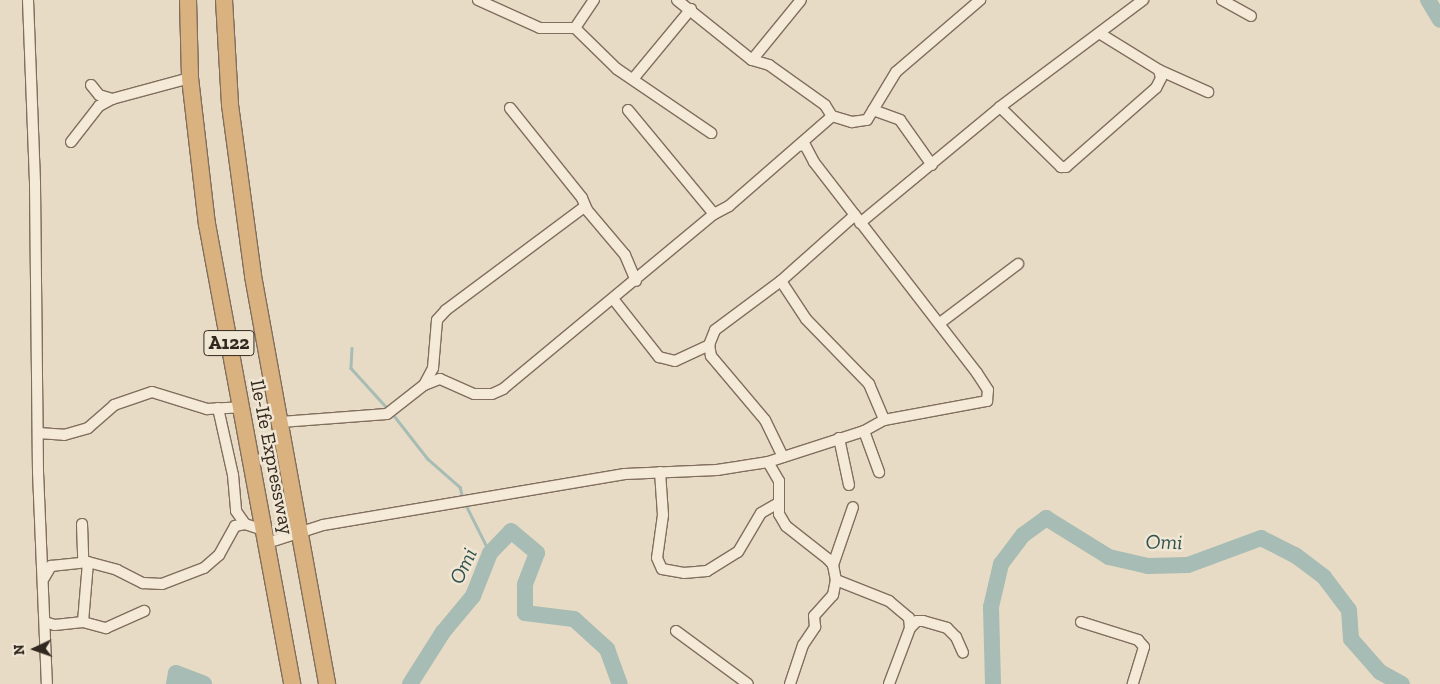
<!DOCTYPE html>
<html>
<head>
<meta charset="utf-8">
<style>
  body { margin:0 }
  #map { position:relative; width:1440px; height:684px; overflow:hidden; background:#e8dbc5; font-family:"Zilla Slab",serif }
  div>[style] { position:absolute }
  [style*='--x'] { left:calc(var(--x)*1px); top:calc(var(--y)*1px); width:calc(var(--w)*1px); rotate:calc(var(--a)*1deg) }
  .stream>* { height:2.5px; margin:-1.25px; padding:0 1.25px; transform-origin:1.25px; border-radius:1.25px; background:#a6bcb4 }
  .river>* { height:16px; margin:-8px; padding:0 8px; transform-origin:8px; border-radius:8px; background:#a6bcb4 }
  .roads { filter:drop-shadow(1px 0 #816e5d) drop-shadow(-1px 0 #816e5d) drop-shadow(0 1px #816e5d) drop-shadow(0 -1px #816e5d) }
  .minor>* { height:10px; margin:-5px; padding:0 5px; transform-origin:5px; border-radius:5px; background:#f4ead7 }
  .trunk>* { height:16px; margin:-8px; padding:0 8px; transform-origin:8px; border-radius:8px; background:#dab280 }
  span { translate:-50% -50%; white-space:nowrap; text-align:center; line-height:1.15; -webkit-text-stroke:5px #f0e6d4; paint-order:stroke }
  .shield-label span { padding:1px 4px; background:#f0e6d4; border:1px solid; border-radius:4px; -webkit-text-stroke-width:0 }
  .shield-label { font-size:19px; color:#33281f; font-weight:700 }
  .street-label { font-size:20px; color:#33281f }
  .water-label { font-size:21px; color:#30514d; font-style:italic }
  .north { position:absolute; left:10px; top:624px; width:50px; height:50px; -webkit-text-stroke:4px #f0e6d4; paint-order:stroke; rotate:267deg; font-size:14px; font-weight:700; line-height:20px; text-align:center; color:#33281f }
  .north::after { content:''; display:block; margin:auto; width:18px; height:22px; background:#33281f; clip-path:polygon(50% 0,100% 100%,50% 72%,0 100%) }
</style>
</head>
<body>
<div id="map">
  <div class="stream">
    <i style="--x:352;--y:348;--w:20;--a:93"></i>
    <i style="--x:351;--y:368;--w:55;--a:47.9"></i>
    <i style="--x:392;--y:413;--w:58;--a:52"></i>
    <i style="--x:428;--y:459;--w:43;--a:41.2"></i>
    <i style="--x:460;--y:487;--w:11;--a:75"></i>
    <i style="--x:465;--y:503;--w:56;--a:63.4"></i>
  </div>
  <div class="river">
    <i style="--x:1428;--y:0;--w:23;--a:59"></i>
    <i style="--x:174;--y:684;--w:11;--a:-80"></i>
    <i style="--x:176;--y:673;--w:30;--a:21"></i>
    <i style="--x:410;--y:684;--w:62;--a:-57.6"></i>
    <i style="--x:443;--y:632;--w:47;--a:-50.2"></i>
    <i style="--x:473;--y:596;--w:46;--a:-68.4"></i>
    <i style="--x:490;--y:553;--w:30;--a:-46"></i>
    <i style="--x:511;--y:531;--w:34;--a:40"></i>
    <i style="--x:537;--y:553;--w:34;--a:111"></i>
    <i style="--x:525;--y:585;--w:28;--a:90"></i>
    <i style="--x:525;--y:613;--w:49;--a:7"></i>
    <i style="--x:574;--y:619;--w:45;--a:42.3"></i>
    <i style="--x:607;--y:649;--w:37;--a:70"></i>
    <i style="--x:993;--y:684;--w:77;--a:-91.5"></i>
    <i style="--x:991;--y:607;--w:44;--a:-76.9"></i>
    <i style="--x:1001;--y:564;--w:36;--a:-53"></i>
    <i style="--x:1023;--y:535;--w:29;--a:-36"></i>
    <i style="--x:1046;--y:518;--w:74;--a:31.8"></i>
    <i style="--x:1109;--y:557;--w:40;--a:13"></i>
    <i style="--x:1148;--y:566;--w:40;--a:-1.4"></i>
    <i style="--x:1188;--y:565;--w:78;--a:-20.3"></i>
    <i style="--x:1261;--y:538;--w:38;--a:27"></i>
    <i style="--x:1295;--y:555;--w:36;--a:37"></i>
    <i style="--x:1324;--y:577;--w:41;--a:52.9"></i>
    <i style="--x:1349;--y:610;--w:29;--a:86"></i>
    <i style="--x:1351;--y:639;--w:44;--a:48.7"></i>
    <i style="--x:1380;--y:672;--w:25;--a:29"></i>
  </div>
  <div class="roads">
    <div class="minor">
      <i style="--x:28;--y:0;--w:185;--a:87.8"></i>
      <i style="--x:35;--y:185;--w:287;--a:89.4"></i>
      <i style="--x:38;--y:472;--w:212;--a:87.6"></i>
      <i style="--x:478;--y:0;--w:68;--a:24.3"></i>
      <i style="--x:540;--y:28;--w:35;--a:0"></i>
      <i style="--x:575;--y:28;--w:59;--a:44.3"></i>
      <i style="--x:617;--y:69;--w:114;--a:34.2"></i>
      <i style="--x:677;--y:0;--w:96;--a:38.7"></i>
      <i style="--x:752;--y:60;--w:18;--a:16"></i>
      <i style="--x:769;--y:65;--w:69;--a:35.5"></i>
      <i style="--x:825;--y:105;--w:13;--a:58"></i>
      <i style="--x:832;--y:116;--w:21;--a:17"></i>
      <i style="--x:852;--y:122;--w:15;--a:-8"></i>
      <i style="--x:867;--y:120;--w:56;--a:-58.9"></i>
      <i style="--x:896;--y:72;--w:111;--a:-40.6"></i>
      <i style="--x:1222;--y:0;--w:33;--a:29"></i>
      <i style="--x:575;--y:28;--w:34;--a:-56"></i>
      <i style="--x:752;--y:60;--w:77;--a:-50.8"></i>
      <i style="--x:1159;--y:70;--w:54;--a:24.2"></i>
      <i style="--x:633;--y:79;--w:91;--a:-50.4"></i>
      <i style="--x:91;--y:85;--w:13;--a:51"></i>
      <i style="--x:99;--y:95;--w:14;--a:17"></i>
      <i style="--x:112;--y:99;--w:81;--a:-15.1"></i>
      <i style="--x:1000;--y:107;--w:86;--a:44.5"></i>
      <i style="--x:1061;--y:167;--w:5;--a:0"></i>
      <i style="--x:1066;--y:167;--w:120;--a:-41.3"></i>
      <i style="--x:1156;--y:88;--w:11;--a:-63"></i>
      <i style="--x:1161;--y:78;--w:8;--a:-104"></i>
      <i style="--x:1159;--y:70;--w:70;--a:-148.3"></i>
      <i style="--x:510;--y:108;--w:115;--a:51.3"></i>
      <i style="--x:582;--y:198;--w:13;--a:67"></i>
      <i style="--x:587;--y:210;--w:59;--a:49.8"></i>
      <i style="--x:625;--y:255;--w:28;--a:67"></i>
      <i style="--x:628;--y:110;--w:135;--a:50.4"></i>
      <i style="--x:873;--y:110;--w:29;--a:20"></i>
      <i style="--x:900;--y:120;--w:55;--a:54.6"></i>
      <i style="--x:71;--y:142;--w:46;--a:-52.1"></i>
      <i style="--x:99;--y:106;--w:15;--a:-28"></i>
      <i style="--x:860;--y:223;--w:182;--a:-39.6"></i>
      <i style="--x:1000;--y:107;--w:179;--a:-36.8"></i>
      <i style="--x:781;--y:281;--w:45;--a:56.7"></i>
      <i style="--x:806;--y:319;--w:91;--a:45.9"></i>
      <i style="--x:869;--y:384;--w:39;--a:67"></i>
      <i style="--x:614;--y:300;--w:73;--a:51.7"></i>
      <i style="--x:659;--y:357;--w:16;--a:14"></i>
      <i style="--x:675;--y:361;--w:38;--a:-25"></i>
      <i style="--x:940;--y:323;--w:98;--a:-37.1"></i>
      <i style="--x:424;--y:385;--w:19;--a:-62"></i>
      <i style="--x:433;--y:368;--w:48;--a:-85.2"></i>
      <i style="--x:437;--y:320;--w:13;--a:-48"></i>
      <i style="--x:446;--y:310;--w:172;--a:-36.7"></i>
      <i style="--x:218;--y:408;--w:69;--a:77.4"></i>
      <i style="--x:233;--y:475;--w:36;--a:85"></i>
      <i style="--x:236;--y:511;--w:16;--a:55"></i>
      <i style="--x:281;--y:422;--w:106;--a:-4.3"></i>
      <i style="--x:387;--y:414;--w:47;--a:-38.1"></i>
      <i style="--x:424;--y:385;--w:17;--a:-21"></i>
      <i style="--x:440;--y:379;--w:37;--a:24"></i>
      <i style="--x:474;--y:394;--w:18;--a:0"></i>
      <i style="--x:492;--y:394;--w:12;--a:-24"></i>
      <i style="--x:503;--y:389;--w:274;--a:-39.7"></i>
      <i style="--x:714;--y:214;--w:17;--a:-28"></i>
      <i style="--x:729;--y:206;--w:137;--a:-41.1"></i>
      <i style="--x:864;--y:431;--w:44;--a:69.9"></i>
      <i style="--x:38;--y:433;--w:26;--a:4"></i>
      <i style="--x:64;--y:435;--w:25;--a:-16"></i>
      <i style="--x:88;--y:428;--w:35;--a:-41"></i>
      <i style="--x:114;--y:405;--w:40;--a:-18.9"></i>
      <i style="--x:152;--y:392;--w:58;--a:17.2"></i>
      <i style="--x:207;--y:409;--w:34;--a:-3"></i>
      <i style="--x:839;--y:438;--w:48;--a:78"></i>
      <i style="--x:783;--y:457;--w:41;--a:-115.9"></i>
      <i style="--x:765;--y:420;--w:84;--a:-130.2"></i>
      <i style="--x:711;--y:356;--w:11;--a:-100"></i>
      <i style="--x:709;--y:345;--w:16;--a:-68"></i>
      <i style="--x:715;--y:330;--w:82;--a:-36.6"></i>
      <i style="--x:781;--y:281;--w:99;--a:-41.7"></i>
      <i style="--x:768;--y:462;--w:22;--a:60"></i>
      <i style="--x:779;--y:481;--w:33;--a:90"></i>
      <i style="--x:779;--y:514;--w:14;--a:60"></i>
      <i style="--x:786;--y:526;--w:53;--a:38.2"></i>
      <i style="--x:828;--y:559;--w:8;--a:50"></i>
      <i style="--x:833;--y:565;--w:15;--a:79"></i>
      <i style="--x:836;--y:580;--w:57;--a:21.6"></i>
      <i style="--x:889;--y:601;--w:26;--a:40"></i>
      <i style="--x:909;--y:618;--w:10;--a:84"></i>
      <i style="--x:910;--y:628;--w:10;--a:-45"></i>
      <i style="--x:917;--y:621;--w:6;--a:0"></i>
      <i style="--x:923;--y:621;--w:25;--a:16"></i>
      <i style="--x:947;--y:628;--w:13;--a:45"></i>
      <i style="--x:956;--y:637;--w:17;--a:66"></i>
      <i style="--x:660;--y:472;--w:43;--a:86"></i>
      <i style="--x:663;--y:515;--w:43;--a:97.9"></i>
      <i style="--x:657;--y:558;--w:12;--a:66"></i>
      <i style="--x:662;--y:569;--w:22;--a:10"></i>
      <i style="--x:684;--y:573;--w:23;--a:-5"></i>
      <i style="--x:707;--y:571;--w:36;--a:-32"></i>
      <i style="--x:738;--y:552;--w:45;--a:-59.5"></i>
      <i style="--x:761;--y:513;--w:20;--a:-30"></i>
      <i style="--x:82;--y:524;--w:38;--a:88"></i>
      <i style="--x:267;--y:543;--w:59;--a:-17.8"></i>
      <i style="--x:323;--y:525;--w:306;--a:-9.6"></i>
      <i style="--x:625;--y:474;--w:92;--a:-2.5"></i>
      <i style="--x:717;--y:470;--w:52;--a:-8.9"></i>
      <i style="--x:768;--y:462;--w:101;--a:-17.9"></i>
      <i style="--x:864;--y:431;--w:23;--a:-29"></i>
      <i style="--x:884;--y:420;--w:105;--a:-10.5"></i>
      <i style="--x:987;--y:401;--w:11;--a:-85"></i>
      <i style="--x:988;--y:390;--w:20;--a:-123"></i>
      <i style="--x:977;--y:373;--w:267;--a:-127.7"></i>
      <i style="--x:814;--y:162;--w:21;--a:-118"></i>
      <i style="--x:804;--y:143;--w:4;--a:135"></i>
      <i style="--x:833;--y:565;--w:61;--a:-71"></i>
      <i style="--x:44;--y:578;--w:14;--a:-60"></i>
      <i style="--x:51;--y:566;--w:37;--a:-6"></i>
      <i style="--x:88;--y:562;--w:30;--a:15"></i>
      <i style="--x:117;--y:570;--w:29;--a:27"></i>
      <i style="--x:143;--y:583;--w:19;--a:3"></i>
      <i style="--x:162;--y:584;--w:45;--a:-20.9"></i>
      <i style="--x:204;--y:568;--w:20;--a:-41"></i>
      <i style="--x:219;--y:555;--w:33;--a:-61"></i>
      <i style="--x:235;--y:526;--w:10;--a:-11"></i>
      <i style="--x:245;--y:524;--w:20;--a:18"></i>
      <i style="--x:45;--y:622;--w:10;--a:17"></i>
      <i style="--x:55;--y:625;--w:28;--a:-6"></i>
      <i style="--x:83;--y:622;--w:24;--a:15"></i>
      <i style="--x:106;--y:628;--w:42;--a:-24.1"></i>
      <i style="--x:83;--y:622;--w:60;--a:-85.2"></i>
      <i style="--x:1081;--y:622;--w:60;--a:17.5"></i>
      <i style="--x:1138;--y:640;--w:9;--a:49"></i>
      <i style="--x:1144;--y:647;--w:39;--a:107"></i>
      <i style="--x:676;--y:631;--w:89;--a:36.4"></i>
      <i style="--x:790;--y:684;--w:41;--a:-71.6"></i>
      <i style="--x:803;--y:645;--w:22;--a:-56"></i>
      <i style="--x:815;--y:627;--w:11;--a:-95"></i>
      <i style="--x:814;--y:616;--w:28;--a:-48"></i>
      <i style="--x:833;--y:595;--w:15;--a:-79"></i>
      <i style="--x:889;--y:684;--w:60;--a:-69.4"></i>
    </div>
    <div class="trunk">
      <i style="--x:188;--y:0;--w:78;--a:88.5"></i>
      <i style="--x:190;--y:78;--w:147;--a:83.4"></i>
      <i style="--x:207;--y:224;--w:468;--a:79.5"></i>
      <i style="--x:224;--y:0;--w:105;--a:86.7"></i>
      <i style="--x:230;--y:105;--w:173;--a:82.3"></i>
      <i style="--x:253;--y:276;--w:415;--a:79.7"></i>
    </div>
  </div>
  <div class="shield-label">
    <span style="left:229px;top:343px">A122</span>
  </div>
  <div class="street-label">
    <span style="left:272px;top:457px;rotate:79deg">Ile-Ife Expressway</span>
  </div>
  <div class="water-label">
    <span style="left:1164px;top:542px;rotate:1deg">Omi</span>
    <span style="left:463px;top:566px;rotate:-64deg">Omi</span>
  </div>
  <div class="north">N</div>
</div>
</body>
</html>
